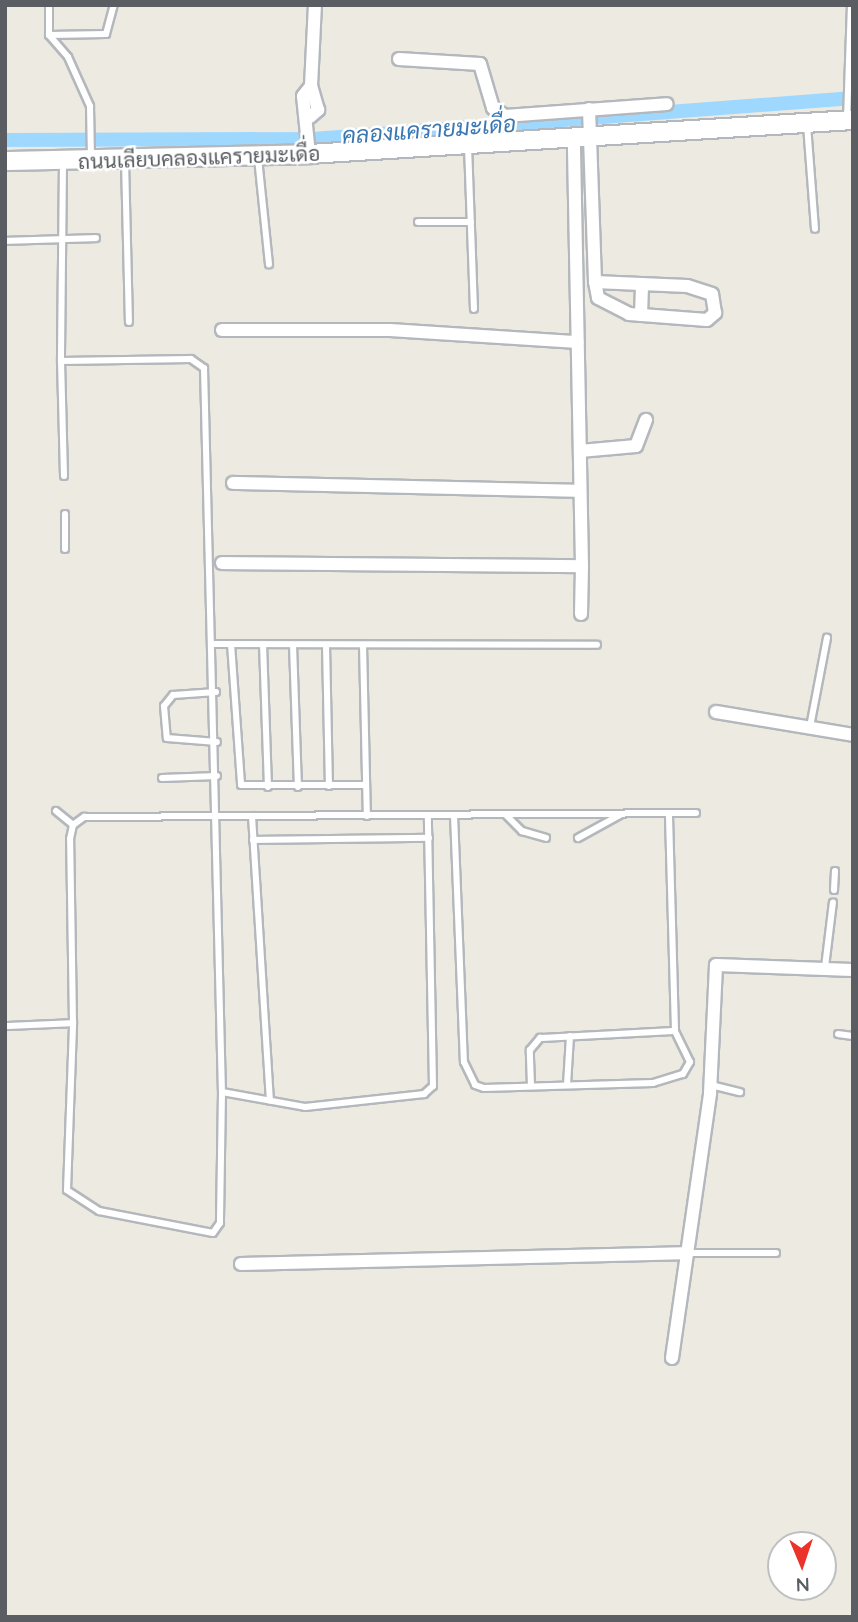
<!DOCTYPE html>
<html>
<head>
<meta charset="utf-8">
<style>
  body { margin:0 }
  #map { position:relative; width:858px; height:1622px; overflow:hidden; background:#edeae1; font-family:Quicksand,Sarabun,sans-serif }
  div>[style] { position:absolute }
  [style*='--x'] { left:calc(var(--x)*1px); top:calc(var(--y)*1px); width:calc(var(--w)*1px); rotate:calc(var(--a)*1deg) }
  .canal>* { height:14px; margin:-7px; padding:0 7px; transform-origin:7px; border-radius:7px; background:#9fd8ff }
  .roads { filter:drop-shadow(2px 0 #b4b8bc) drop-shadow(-2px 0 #b4b8bc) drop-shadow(0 2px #b4b8bc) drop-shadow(0 -2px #b4b8bc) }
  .lane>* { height:6px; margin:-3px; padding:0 3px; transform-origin:3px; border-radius:3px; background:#fff }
  .street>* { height:12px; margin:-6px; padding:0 6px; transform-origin:6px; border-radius:6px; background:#fff }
  .secondary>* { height:18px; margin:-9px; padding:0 9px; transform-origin:9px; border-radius:9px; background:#fff }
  span { translate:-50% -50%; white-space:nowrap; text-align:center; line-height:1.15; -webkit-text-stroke:5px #fff; paint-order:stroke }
  .street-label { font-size:21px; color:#5a5e62 }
  .water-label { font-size:23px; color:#3b78b2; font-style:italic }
  .frame { position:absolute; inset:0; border:7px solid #5a5e62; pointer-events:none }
  .north { position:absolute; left:767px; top:1531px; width:70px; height:70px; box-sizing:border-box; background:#fff; border:2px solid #bdbfc0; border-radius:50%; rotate:178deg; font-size:19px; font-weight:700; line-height:28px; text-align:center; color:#5a5e62 }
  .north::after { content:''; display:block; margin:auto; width:24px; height:32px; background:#eb3329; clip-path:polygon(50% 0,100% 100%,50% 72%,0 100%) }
</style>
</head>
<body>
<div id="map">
  <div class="canal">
    <i style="--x:5;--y:140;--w:308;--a:-0.2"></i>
    <i style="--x:313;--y:139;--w:542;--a:-4.34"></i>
  </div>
  <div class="roads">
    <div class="lane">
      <i style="--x:49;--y:5;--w:30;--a:90"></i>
      <i style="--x:49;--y:35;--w:29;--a:49"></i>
      <i style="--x:68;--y:57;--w:54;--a:65.8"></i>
      <i style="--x:90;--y:106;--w:50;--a:88.9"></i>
      <i style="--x:49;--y:35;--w:57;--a:-1"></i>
      <i style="--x:106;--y:34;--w:30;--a:-75"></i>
      <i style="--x:847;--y:119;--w:114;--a:-88"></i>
      <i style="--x:807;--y:125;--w:104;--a:85.6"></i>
      <i style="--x:468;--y:146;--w:163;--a:87.9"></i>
      <i style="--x:258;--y:158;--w:107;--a:84.1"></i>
      <i style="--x:125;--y:161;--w:161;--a:88.6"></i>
      <i style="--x:63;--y:163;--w:198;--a:90.6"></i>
      <i style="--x:61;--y:361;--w:130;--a:-0.9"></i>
      <i style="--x:191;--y:359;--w:16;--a:35"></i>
      <i style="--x:204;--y:368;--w:724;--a:88.58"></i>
      <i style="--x:222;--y:1092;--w:131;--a:90.9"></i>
      <i style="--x:220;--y:1223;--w:12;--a:125"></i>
      <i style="--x:213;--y:1233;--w:116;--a:-169.1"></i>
      <i style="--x:99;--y:1211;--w:38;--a:-147"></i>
      <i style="--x:67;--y:1190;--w:167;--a:-87.9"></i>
      <i style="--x:418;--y:222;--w:53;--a:0"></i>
      <i style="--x:5;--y:241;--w:91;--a:-1.9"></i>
      <i style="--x:61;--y:361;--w:115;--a:88.5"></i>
      <i style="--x:65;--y:514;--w:35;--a:90"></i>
      <i style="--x:215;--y:644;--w:382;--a:0.1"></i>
      <i style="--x:231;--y:644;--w:141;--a:85.9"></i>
      <i style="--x:241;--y:785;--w:125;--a:0"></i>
      <i style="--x:263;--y:644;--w:143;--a:88"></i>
      <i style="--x:293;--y:645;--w:142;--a:88"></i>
      <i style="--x:326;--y:645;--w:141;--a:88.8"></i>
      <i style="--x:363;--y:645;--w:171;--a:88.7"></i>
      <i style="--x:216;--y:692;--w:43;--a:176"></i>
      <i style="--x:173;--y:695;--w:14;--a:129"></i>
      <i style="--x:164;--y:706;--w:32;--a:85"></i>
      <i style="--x:167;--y:738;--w:50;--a:4.6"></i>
      <i style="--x:810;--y:727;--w:91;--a:-79.2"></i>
      <i style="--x:162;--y:778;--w:55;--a:-2.1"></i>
      <i style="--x:56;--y:811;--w:22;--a:39"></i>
      <i style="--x:454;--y:815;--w:247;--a:87.7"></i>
      <i style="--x:464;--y:1062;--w:25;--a:64"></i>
      <i style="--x:475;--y:1085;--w:9;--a:18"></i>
      <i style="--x:484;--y:1088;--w:169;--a:-1.7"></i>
      <i style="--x:653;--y:1083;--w:31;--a:-17"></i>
      <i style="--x:683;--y:1074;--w:14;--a:-60"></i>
      <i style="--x:690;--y:1062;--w:34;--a:-116"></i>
      <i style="--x:675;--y:1031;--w:218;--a:-91.6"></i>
      <i style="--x:506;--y:815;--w:23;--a:45"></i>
      <i style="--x:522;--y:831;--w:25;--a:16"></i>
      <i style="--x:252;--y:816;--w:285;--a:86.4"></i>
      <i style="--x:578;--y:838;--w:48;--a:-28.7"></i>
      <i style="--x:253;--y:840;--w:176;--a:-0.7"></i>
      <i style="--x:834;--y:890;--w:19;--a:-87"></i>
      <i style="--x:825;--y:967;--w:65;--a:-83"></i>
      <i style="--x:5;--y:1026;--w:68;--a:-2.5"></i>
      <i style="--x:73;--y:1023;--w:184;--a:-90.9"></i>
      <i style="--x:70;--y:839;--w:14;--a:-78"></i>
      <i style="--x:73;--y:825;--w:14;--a:-36"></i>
      <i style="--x:84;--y:817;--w:612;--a:-0.37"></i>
      <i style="--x:838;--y:1034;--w:15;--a:8"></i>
      <i style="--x:567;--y:1085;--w:49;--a:-86.5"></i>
      <i style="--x:711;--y:1085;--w:30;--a:14"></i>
      <i style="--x:531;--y:1086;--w:36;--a:-92"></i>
      <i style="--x:530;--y:1050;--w:16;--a:-50"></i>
      <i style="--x:540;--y:1038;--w:135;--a:-3"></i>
      <i style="--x:222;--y:1092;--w:84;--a:10.2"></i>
      <i style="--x:305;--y:1107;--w:120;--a:-6.2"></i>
      <i style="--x:424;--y:1094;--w:12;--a:-42"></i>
      <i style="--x:433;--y:1086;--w:271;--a:-91.1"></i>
      <i style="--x:687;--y:1253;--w:89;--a:0"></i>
    </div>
    <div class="street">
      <i style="--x:399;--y:59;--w:81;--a:3.5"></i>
      <i style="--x:480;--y:64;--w:46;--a:73.5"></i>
      <i style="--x:493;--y:108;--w:14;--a:34"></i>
      <i style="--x:505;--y:116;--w:162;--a:-4.2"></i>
      <i style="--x:589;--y:109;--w:173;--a:88"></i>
      <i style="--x:595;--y:282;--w:16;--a:79"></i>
      <i style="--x:598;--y:298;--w:35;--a:27"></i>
      <i style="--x:629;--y:314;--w:78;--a:4.4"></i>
      <i style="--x:707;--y:320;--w:11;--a:-41"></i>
      <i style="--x:715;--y:313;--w:19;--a:-99"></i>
      <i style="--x:712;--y:294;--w:26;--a:-162"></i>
      <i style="--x:687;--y:286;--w:92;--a:-177.5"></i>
      <i style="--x:310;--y:117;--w:11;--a:-41"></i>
      <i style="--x:318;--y:110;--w:25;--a:-106"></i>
      <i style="--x:309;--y:154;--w:58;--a:-95.9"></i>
      <i style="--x:303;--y:96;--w:13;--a:-51"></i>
      <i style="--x:311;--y:86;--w:81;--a:-87.2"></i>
      <i style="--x:641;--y:315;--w:31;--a:-88"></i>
      <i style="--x:222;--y:330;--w:168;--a:0"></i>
      <i style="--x:390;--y:330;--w:188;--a:3.7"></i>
      <i style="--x:580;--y:451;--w:56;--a:-5.1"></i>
      <i style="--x:636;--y:446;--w:28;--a:-69"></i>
      <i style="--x:233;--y:483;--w:347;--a:1.3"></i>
      <i style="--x:222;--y:563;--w:360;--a:0.5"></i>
      <i style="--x:582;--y:566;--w:428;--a:-91.1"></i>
      <i style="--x:581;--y:614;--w:48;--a:-88.8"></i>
      <i style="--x:716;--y:712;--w:139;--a:9.5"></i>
      <i style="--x:241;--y:1264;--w:441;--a:-1.4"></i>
      <i style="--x:672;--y:1358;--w:268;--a:-81.8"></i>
      <i style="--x:710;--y:1093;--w:128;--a:-87.3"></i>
      <i style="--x:716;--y:965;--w:137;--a:2.1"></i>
    </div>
    <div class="secondary">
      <i style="--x:5;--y:161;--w:304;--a:-1.3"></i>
      <i style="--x:309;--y:154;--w:545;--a:-3.58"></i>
    </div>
  </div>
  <div class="street-label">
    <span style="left:199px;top:157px;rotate:-2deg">ถนนเลียบคลองแครายมะเดื่อ</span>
  </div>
  <div class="water-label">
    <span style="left:429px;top:130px;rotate:-4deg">คลองแครายมะเดื่อ</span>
  </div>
  <div class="frame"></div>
  <div class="north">N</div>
</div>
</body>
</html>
